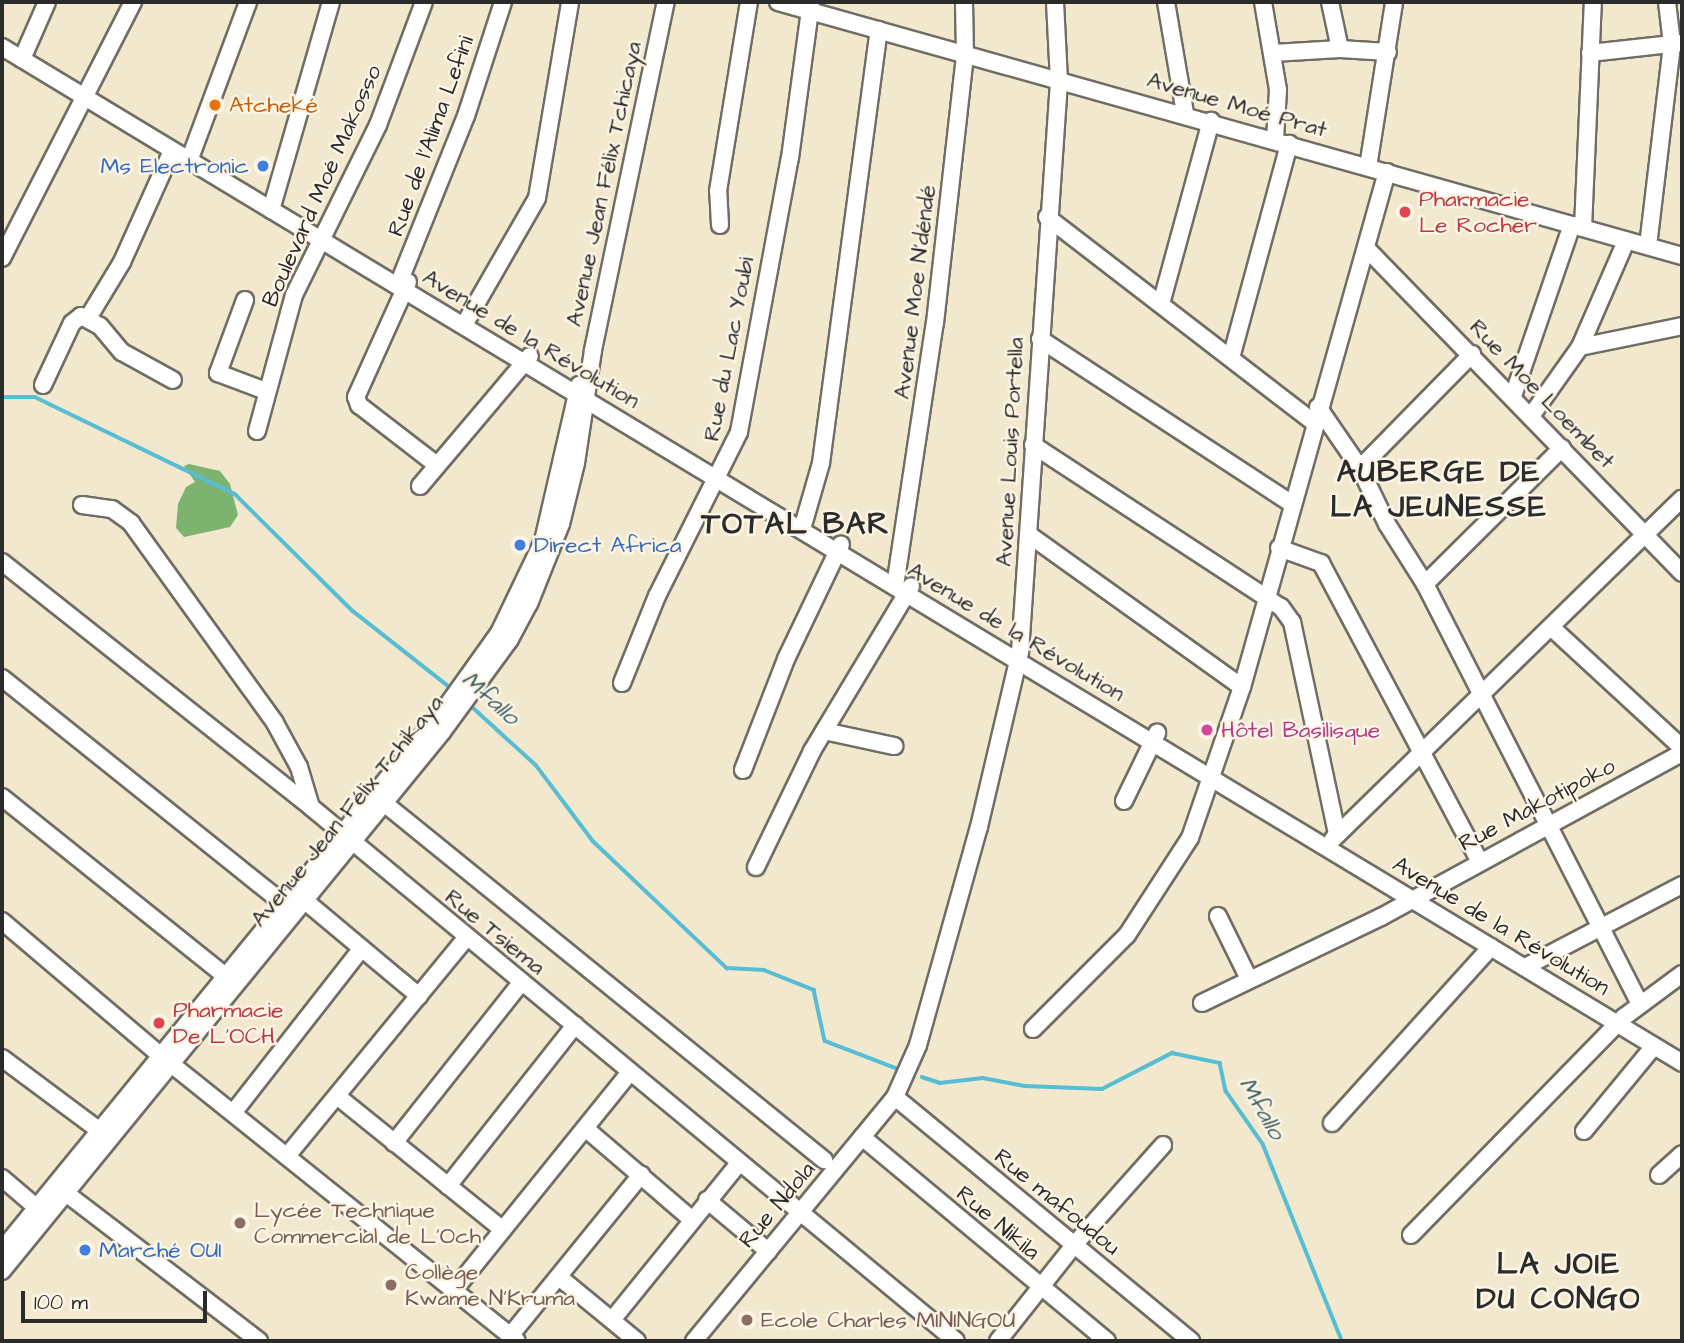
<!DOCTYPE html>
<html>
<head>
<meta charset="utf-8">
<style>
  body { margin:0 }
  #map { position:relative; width:1684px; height:1343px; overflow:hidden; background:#f1e8cd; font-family:"Architects Daughter",sans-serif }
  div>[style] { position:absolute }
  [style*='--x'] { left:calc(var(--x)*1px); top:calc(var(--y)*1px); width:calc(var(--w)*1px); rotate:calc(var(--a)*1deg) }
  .forest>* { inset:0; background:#7eb36f }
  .stream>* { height:3.5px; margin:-1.75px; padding:0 1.75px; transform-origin:1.75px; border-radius:1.75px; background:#56bdd4 }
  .roads { filter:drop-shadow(2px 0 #706d64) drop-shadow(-2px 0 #706d64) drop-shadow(0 2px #706d64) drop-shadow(0 -2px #706d64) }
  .minor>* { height:16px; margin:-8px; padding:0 8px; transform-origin:8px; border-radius:8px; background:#fff }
  .dots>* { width:19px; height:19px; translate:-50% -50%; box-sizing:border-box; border:4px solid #fcf5e5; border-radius:50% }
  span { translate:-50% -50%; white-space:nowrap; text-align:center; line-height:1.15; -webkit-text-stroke:5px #fcf5e5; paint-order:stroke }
  .food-label { font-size:23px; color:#c56008 }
  .left { translate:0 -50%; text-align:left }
  .street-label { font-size:23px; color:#2b2b2b }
  .shop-label { font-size:23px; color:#366cbe }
  .right { translate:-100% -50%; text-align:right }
  .health-label { font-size:23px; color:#be3a42 }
  .hotel-label { font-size:23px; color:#b23c85 }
  .education-label { font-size:23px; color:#785e54 }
  .water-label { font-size:24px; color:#3a5e66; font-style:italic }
  .district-label { font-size:30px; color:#2b2b2b; font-weight:700; letter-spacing:2px }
  .frame { position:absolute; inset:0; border:4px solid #2b2b2b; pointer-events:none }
  .scale { position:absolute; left:21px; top:1291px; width:186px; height:32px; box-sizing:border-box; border:4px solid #2b2b2b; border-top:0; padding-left:9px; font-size:21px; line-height:24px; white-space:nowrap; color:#2b2b2b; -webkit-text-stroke:5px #fcf5e5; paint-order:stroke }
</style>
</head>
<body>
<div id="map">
  <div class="forest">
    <i style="clip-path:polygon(189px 464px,220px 471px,230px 484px,238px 515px,230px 527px,184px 537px,176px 528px,178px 504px,186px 487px,195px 482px,184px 466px)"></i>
  </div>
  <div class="stream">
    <i style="--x:2;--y:397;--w:33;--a:0"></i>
    <i style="--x:35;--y:397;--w:222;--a:25.9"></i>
    <i style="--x:235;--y:494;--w:166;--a:44.8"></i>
    <i style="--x:353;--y:611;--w:126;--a:38.2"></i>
    <i style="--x:468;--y:703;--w:92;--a:42.4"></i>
    <i style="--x:536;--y:765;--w:95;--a:53.1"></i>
    <i style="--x:593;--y:841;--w:185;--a:43.5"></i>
    <i style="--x:727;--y:968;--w:37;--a:3"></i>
    <i style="--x:764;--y:970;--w:54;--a:21.8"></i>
    <i style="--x:814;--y:990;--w:52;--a:77.8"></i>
    <i style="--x:825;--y:1041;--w:81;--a:20.9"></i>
    <i style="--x:922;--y:1077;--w:19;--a:18"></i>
    <i style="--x:940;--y:1083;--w:43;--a:-6.6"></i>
    <i style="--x:983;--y:1078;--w:43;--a:10.8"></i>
    <i style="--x:1025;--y:1086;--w:77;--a:2.2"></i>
    <i style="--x:1102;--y:1089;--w:79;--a:-27.2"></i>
    <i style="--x:1172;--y:1053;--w:49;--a:11.8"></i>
    <i style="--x:1220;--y:1063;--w:29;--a:78"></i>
    <i style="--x:1226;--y:1091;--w:65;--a:55.1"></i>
    <i style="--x:1263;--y:1144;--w:212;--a:68.1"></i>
  </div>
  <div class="roads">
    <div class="minor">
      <i style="--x:778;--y:2;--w:939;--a:15.69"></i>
      <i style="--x:1166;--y:2;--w:113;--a:80.3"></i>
      <i style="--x:1263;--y:2;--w:89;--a:80.3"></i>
      <i style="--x:1278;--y:90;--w:49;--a:93.5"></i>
      <i style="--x:1330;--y:2;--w:48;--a:78"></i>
      <i style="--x:2;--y:47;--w:1963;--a:31.16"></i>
      <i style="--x:1273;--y:53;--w:67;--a:-3.4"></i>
      <i style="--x:1340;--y:49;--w:48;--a:3.6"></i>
      <i style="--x:1590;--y:53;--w:92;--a:-6.3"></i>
      <i style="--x:22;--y:59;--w:62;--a:-66.3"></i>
      <i style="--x:189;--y:161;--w:170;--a:-69.6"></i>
      <i style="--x:1368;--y:167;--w:167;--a:-81"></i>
      <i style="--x:271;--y:210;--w:216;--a:-73.9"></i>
      <i style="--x:1047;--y:217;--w:336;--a:37.6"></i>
      <i style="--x:720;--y:225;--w:34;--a:-93"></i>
      <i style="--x:718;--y:191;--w:192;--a:-80.7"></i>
      <i style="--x:1583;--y:228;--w:226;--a:-87.5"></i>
      <i style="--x:1648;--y:246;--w:203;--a:-83.2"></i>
      <i style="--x:1672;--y:44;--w:42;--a:-96.8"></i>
      <i style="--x:1367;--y:249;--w:452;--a:45.8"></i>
      <i style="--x:2;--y:258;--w:288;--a:-62.9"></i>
      <i style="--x:408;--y:282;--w:126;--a:114.3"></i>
      <i style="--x:356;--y:397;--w:9;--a:69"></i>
      <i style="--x:359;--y:405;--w:98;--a:37.6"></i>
      <i style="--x:398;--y:285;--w:182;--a:-68.1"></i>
      <i style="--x:466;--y:116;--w:120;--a:-72"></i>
      <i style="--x:245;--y:300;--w:78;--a:110.3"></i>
      <i style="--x:218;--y:373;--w:51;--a:20.6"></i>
      <i style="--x:1161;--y:304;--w:190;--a:-74.7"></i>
      <i style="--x:88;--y:318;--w:66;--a:-58.7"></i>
      <i style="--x:122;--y:262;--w:122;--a:-65.8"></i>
      <i style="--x:464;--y:325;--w:146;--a:-60.1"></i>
      <i style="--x:537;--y:198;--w:199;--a:-80.4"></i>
      <i style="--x:1040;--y:339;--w:300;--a:33.2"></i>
      <i style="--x:1580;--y:347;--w:104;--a:-11.6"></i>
      <i style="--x:1231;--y:358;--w:222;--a:-74.8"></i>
      <i style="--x:43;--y:385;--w:68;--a:-64.9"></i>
      <i style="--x:72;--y:323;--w:11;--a:-38"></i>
      <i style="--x:81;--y:316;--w:21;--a:28"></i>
      <i style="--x:100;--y:326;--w:34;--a:50"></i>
      <i style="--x:122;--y:352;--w:58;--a:28.8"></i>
      <i style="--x:1513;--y:396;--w:181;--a:-71"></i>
      <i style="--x:1318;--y:407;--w:74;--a:55.5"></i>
      <i style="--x:1360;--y:468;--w:62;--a:64.3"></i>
      <i style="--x:1387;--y:524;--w:71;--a:57.7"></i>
      <i style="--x:1425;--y:584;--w:472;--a:62.9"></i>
      <i style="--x:1531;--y:416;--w:85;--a:-54.6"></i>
      <i style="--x:1580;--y:347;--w:116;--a:-66.5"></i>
      <i style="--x:257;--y:431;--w:141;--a:-74.8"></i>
      <i style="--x:294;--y:295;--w:190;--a:-63.7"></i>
      <i style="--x:378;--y:125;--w:131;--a:-69.5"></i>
      <i style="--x:1033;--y:445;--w:296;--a:33.2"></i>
      <i style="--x:1281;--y:607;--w:19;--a:54"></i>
      <i style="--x:1292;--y:622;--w:217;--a:78"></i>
      <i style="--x:1360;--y:468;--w:160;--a:-45.5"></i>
      <i style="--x:420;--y:486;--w:170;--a:-49.8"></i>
      <i style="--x:82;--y:505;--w:30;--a:8"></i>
      <i style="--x:112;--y:509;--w:24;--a:36"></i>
      <i style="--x:131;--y:523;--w:246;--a:54.2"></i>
      <i style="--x:275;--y:723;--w:50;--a:61.4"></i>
      <i style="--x:299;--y:767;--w:42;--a:73.3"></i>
      <i style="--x:802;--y:529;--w:69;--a:-73.9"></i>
      <i style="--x:821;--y:463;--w:437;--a:-82.4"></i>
      <i style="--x:1028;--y:534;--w:263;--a:35.6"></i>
      <i style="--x:1279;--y:548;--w:45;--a:19.7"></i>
      <i style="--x:1321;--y:563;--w:336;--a:62"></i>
      <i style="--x:2;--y:562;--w:394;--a:38.4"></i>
      <i style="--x:311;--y:807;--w:837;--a:39.62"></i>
      <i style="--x:1425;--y:584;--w:193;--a:-44.8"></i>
      <i style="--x:895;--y:586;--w:266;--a:-81.4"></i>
      <i style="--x:935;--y:323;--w:271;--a:-83.6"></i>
      <i style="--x:965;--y:54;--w:52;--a:-91.1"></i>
      <i style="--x:1551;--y:627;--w:178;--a:42.7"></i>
      <i style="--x:2;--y:678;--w:360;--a:38.7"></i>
      <i style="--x:622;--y:683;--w:94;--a:-68.1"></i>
      <i style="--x:657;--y:596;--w:183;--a:-63.4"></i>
      <i style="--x:739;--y:432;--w:279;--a:-79.5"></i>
      <i style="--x:790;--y:158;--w:157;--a:-82.3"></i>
      <i style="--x:824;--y:731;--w:72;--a:12.1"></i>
      <i style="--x:743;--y:770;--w:119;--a:-68.8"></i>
      <i style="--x:786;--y:659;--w:127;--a:-64.4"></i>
      <i style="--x:2;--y:797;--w:285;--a:38.7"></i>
      <i style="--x:1124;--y:801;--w:76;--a:-64.1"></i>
      <i style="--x:384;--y:803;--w:567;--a:39.05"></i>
      <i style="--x:1333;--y:839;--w:487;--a:-44.3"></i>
      <i style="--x:756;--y:867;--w:129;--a:-64.2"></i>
      <i style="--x:812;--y:751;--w:192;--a:-59"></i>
      <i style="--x:304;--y:900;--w:150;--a:39.9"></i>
      <i style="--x:1218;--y:916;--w:68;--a:63.8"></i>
      <i style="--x:2;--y:921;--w:207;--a:40.3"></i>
      <i style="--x:160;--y:1055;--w:457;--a:38.7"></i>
      <i style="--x:1525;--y:967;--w:177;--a:-27.6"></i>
      <i style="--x:1202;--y:1003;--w:199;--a:-25.7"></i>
      <i style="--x:1381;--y:917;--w:343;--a:-28.6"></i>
      <i style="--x:1033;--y:1029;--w:133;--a:-45"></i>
      <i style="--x:1127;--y:935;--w:116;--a:-57"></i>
      <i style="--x:1190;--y:838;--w:160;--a:-71"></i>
      <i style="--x:1242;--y:687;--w:535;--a:-74.28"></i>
      <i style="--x:2;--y:1058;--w:122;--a:36.7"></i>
      <i style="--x:337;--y:1096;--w:213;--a:38.9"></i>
      <i style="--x:895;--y:1097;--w:384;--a:39.5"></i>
      <i style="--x:233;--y:1113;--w:209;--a:-52"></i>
      <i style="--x:1332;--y:1123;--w:237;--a:-47.9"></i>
      <i style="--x:585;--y:1128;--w:140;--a:40.6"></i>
      <i style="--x:1584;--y:1131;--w:110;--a:-50.5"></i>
      <i style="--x:862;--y:1137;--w:319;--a:39.8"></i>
      <i style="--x:394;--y:1143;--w:204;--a:-51.6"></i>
      <i style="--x:287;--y:1156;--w:282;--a:-50.6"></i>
      <i style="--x:1659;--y:1175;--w:31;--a:-42"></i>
      <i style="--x:2;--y:1178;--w:54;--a:40.5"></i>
      <i style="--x:448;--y:1186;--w:205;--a:-51.7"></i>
      <i style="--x:67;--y:1194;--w:242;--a:37.4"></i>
      <i style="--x:707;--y:1200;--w:80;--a:39.9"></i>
      <i style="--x:1411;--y:1235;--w:305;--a:-45.7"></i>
      <i style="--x:1624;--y:1017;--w:72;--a:-36.6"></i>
      <i style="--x:2;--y:1250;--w:706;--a:-50.74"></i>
      <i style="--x:449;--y:703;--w:86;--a:-54.5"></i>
      <i style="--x:499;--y:633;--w:102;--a:-64.4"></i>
      <i style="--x:543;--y:541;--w:160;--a:-77"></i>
      <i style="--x:2;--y:1271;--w:696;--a:-50.77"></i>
      <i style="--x:442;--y:732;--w:115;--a:-53.8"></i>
      <i style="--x:510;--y:639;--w:40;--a:-62"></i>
      <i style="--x:529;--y:604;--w:86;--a:-68.2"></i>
      <i style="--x:561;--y:524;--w:63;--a:-76.2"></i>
      <i style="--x:576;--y:463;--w:114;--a:-81.4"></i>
      <i style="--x:593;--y:350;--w:356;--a:-78.2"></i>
      <i style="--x:559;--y:1277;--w:101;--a:39.4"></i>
      <i style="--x:455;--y:1289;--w:279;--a:-51.1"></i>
      <i style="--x:612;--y:1320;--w:202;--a:-51"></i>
      <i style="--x:510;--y:1336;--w:208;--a:-50.9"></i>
      <i style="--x:694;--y:1341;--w:316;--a:-50.5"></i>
      <i style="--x:895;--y:1097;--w:57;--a:-66.1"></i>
      <i style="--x:918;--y:1045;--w:226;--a:-74.4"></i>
      <i style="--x:979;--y:827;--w:180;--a:-76.8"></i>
      <i style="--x:1020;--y:652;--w:572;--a:-86.09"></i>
      <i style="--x:1059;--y:81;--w:79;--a:-92.9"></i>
      <i style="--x:998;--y:1341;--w:122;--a:-51.6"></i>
      <i style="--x:1074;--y:1245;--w:134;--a:-48.3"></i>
    </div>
  </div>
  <div class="dots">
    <i style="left:215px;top:105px;background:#e8710a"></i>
    <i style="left:263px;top:166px;background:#3f7fe0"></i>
    <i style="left:1405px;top:212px;background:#e0444e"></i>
    <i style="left:520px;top:545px;background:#3f7fe0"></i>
    <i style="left:1207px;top:730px;background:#d1479c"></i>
    <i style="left:159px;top:1023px;background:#e0444e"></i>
    <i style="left:240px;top:1223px;background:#8d6e63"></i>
    <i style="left:85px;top:1250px;background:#3f7fe0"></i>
    <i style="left:391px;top:1285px;background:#8d6e63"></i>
    <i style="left:747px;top:1320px;background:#8d6e63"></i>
  </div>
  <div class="food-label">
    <span class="left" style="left:229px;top:105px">Atcheké</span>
  </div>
  <div class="street-label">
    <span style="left:1237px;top:105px;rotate:16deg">Avenue Moé Prat</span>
    <span style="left:431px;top:136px;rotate:-70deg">Rue de l'Alima Lefini</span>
    <span style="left:604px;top:184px;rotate:-78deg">Avenue Jean Félix Tchicaya</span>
    <span style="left:322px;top:186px;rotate:-66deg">Boulevard Moé Makosso</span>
    <span style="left:915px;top:292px;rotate:-83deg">Avenue Moe N'déndé</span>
    <span style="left:531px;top:339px;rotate:31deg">Avenue de la Révolution</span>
    <span style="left:729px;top:349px;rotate:-79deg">Rue du Lac Youbi</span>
    <span style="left:1542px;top:394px;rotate:46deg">Rue Moe Loembet</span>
    <span style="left:1010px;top:452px;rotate:-87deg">Avenue Louis Portella</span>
    <span style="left:1016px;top:632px;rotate:31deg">Avenue de la Révolution</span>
    <span style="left:1537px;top:805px;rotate:-28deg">Rue Makotipoko</span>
    <span style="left:347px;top:811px;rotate:-51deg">Avenue Jean Félix Tchikaya</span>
    <span style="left:1501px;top:926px;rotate:31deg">Avenue de la Révolution</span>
    <span style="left:495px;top:932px;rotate:39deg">Rue Tsiema</span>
    <span style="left:1057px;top:1202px;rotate:39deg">Rue mafoudou</span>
    <span style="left:777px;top:1205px;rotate:-50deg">Rue Ndola</span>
    <span style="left:998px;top:1223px;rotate:40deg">Rue Nikila</span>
  </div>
  <div class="shop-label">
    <span class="right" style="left:249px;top:166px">Ms Electronic</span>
    <span class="left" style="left:534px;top:545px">Direct Africa</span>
    <span class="left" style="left:99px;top:1250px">Marché OUI</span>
  </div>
  <div class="health-label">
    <span class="left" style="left:1419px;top:212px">Pharmacie<br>Le Rocher</span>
    <span class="left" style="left:173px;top:1023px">Pharmacie<br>De L'OCH</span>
  </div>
  <div class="hotel-label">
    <span class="left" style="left:1221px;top:730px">Hôtel Basilisque</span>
  </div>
  <div class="education-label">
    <span class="left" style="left:254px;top:1223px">Lycée Technique<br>Commercial de L'Och</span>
    <span class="left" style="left:405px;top:1285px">Collège<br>Kwame N'Kruma</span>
    <span class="left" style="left:761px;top:1320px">Ecole Charles MININGOU</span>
  </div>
  <div class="water-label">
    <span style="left:490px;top:699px;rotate:42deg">Mfallo</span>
    <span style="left:1261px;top:1109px;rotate:60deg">Mfallo</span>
  </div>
  <div class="district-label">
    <span style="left:1439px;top:489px">AUBERGE DE<br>LA JEUNESSE</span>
    <span style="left:796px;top:524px">TOTAL BAR</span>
    <span style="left:1559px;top:1281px">LA JOIE<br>DU CONGO</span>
  </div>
  <div class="frame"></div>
  <div class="scale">100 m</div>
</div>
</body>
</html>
